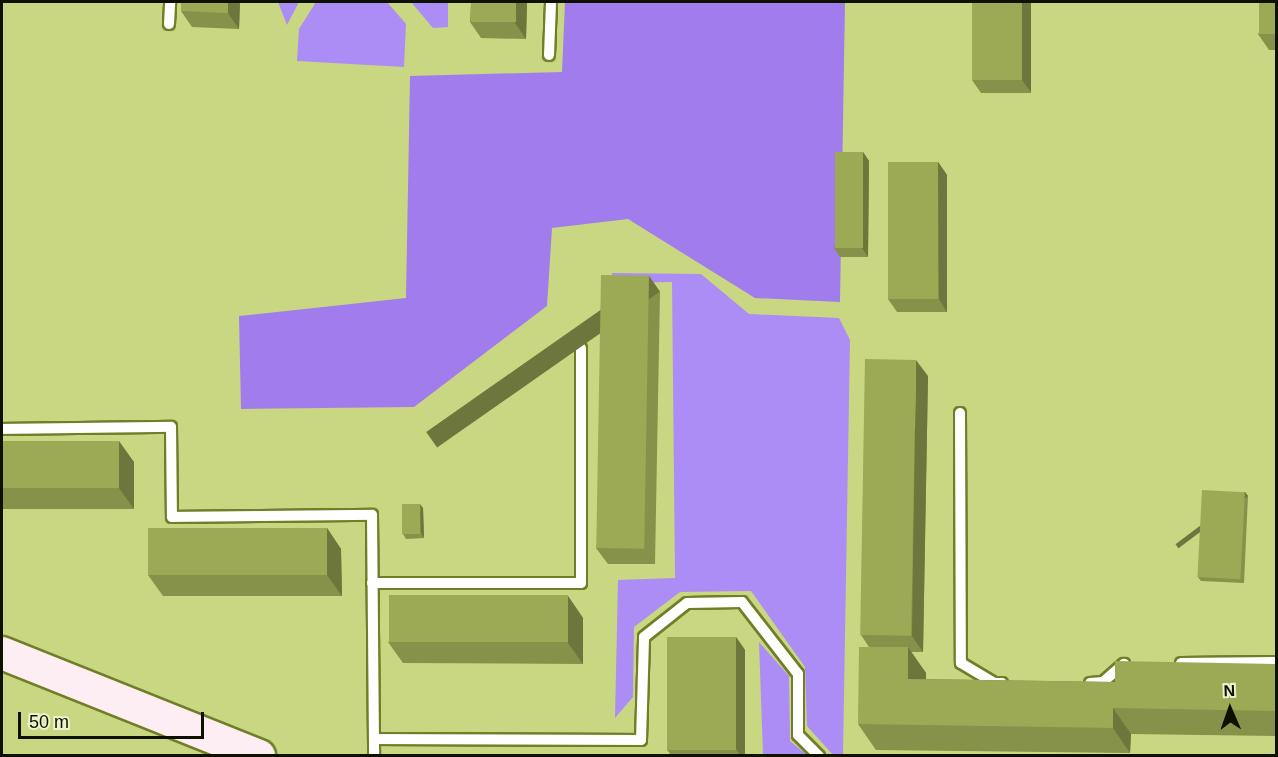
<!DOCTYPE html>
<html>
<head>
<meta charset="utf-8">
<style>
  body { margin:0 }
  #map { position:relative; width:1278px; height:757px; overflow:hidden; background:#c9d782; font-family:Helvetica,sans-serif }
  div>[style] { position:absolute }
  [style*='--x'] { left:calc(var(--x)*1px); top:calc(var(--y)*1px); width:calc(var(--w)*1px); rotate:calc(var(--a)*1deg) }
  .green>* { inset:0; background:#ac8df5 }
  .forest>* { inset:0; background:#a07ced }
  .roads { filter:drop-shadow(2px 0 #727d27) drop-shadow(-2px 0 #727d27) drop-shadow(0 2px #727d27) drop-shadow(0 -2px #727d27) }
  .lane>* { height:10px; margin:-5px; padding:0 5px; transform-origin:5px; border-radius:5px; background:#fff }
  .secondary>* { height:32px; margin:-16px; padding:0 16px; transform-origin:16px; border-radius:16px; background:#fdeef3 }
  .wall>* { inset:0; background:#869149 }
  .shaded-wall>* { inset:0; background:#6d763c; transform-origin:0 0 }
  .building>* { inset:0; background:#9ca955; transform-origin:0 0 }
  span { translate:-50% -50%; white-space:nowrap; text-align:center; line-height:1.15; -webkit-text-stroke:5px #ebf3ca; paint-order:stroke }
  .frame { position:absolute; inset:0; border:3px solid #0e1100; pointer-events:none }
  .north { position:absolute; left:1200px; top:679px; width:60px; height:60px; -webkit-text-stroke:4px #ebf3ca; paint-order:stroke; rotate:358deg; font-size:16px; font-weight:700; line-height:24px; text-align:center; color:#0e1100 }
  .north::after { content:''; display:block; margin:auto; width:21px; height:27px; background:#0e1100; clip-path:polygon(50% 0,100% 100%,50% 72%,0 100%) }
  .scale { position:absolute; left:18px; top:712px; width:186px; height:27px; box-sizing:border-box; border:3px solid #0e1100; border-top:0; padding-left:8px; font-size:18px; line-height:21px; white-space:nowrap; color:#0e1100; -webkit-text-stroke:4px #ebf3ca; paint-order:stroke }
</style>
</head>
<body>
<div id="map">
  <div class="green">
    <i style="clip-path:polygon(278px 2px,299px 2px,287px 25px)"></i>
    <i style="clip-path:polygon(316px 2px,387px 2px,406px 24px,404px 67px,297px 61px,299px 29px)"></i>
    <i style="clip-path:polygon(411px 2px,448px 2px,448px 27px,433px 28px)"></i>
    <i style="clip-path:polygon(612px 273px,701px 274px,749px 314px,839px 318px,850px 340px,843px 755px,833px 755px,807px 726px,805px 667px,751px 591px,680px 592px,634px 627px,633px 697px,615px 718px,618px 580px,675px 578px,672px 282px,612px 283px)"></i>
    <i style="clip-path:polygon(759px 642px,789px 676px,790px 741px,807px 755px,763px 755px)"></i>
  </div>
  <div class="forest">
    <i style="clip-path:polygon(565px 2px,845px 2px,840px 302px,755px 298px,628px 219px,552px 228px,547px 306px,414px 407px,241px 409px,239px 316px,406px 298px,410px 76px,562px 72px)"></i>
  </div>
  <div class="roads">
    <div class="lane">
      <i style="--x:169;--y:24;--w:22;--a:-87"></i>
      <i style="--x:549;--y:55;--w:53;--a:-87.8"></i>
      <i style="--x:960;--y:413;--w:250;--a:89.8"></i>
      <i style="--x:961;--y:663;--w:39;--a:31"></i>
      <i style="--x:994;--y:683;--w:8;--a:0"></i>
      <i style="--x:2;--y:429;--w:169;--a:-0.7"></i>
      <i style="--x:171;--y:427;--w:90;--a:89.4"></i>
      <i style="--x:172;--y:517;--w:200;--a:-0.6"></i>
      <i style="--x:372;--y:515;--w:241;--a:89.5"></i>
      <i style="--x:372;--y:583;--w:209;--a:0"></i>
      <i style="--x:581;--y:583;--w:235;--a:-90"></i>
      <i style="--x:1181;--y:663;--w:95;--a:-0.6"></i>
      <i style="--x:1090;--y:683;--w:13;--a:-4"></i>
      <i style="--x:1103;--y:682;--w:28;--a:-41"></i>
      <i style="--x:374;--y:739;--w:267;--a:0.2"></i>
      <i style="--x:641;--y:740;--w:103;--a:-88.3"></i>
      <i style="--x:644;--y:637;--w:55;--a:-38.3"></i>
      <i style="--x:687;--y:603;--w:55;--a:-1"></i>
      <i style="--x:742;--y:602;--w:91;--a:52.1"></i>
      <i style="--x:798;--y:674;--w:61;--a:90"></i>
      <i style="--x:798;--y:735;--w:30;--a:45"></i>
    </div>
    <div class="secondary">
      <i style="--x:2;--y:653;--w:277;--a:21.8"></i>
    </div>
  </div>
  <div class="wall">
    <i style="clip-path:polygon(181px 2px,240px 2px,239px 29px,192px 27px,181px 11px)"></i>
    <i style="clip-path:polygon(471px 2px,527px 2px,526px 39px,481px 38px,470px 22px)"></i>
    <i style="clip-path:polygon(972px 2px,1031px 93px,981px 93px,972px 80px)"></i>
    <i style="clip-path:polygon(1276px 2px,1276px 50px,1269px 50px,1258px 34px)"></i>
    <i style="clip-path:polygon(863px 152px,869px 161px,868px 257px,840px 257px,834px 248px)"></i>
    <i style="clip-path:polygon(938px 162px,947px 175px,947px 312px,897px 312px,888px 299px)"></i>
    <i style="clip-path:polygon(649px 276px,660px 292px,655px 564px,608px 564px,596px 548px)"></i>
    <i style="clip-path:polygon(928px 376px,923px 652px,911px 652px,926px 673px,926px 679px,1115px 682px,1276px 664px,1276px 736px,1131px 734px,1130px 753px,876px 750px,858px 724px,869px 647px,861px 635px)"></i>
    <i style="clip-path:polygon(2px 441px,134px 462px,134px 509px,2px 509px)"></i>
    <i style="clip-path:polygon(1245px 492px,1248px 496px,1244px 583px,1201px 581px,1198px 577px)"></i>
    <i style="clip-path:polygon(423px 508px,424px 538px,406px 539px,403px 534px)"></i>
    <i style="clip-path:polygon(327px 528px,341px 549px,342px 596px,163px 596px,148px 575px)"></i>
    <i style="clip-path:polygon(568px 596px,583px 618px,583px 664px,403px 663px,388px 642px)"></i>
    <i style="clip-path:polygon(736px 637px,745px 650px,745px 756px,672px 756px,667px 750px)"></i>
  </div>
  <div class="shaded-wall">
    <i style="clip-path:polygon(228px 2px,240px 2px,239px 29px,228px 13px)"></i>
    <i style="clip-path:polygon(516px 2px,527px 2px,526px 39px,515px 23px)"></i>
    <i style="clip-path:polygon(1022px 2px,1031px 2px,1031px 93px,1022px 80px)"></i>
    <i style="clip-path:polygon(863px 152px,869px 161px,868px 257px,862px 248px)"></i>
    <i style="clip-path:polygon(938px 162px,947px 175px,947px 312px,939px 299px)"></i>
    <i style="left:649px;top:276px;width:19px;height:272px;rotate:55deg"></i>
    <i style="clip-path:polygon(916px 360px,928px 376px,923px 652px,912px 636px)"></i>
    <i style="clip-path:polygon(119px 441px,134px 462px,134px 509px,119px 488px)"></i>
    <i style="left:1245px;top:492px;width:5px;height:87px;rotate:53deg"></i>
    <i style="clip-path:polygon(420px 504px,423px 508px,424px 538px,421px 533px)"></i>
    <i style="clip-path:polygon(327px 528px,341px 549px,342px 596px,327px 575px)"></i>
    <i style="clip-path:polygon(568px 596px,583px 618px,583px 664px,568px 643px)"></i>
    <i style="clip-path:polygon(736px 637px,745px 650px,745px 756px,740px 756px,736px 749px)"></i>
    <i style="clip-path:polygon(908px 647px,926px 673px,926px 704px,908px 679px)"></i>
    <i style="clip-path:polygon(1113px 708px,1131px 734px,1130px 753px,1113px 728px)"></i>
  </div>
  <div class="building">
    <i style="clip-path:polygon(181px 2px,228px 2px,228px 13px,181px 11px)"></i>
    <i style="left:471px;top:2px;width:45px;height:20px"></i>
    <i style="left:972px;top:2px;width:50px;height:78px"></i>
    <i style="left:1259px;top:2px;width:17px;height:32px"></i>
    <i style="left:835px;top:152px;width:28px;height:96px"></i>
    <i style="left:888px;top:162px;width:50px;height:137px"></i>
    <i style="left:601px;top:275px;width:48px;height:273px;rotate:1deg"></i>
    <i style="left:865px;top:359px;width:51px;height:276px;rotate:1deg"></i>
    <i style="left:2px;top:441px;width:117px;height:47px"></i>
    <i style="left:1202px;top:490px;width:43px;height:87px;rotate:3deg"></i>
    <i style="left:402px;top:504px;width:18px;height:30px"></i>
    <i style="left:148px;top:528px;width:179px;height:47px"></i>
    <i style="left:389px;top:595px;width:179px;height:47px"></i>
    <i style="left:667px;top:637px;width:69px;height:113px"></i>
    <i style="clip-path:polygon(859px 647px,908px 647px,908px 679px,1115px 682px,1115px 661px,1276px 664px,1276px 711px,1113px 708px,1113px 728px,858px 724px)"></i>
  </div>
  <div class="frame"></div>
  <div class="north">N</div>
  <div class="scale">50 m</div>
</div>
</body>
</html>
